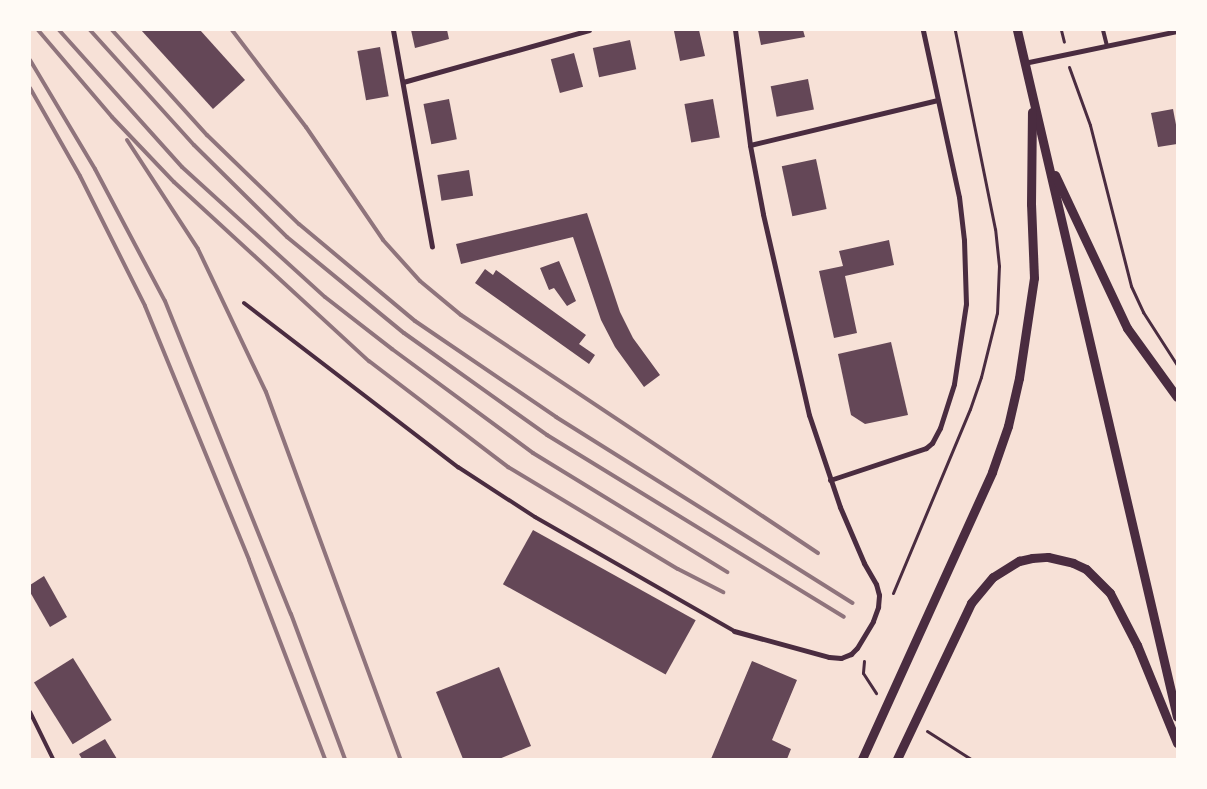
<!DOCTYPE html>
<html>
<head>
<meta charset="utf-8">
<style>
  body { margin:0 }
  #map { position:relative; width:1207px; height:789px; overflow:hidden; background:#f7e1d7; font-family:Lato,sans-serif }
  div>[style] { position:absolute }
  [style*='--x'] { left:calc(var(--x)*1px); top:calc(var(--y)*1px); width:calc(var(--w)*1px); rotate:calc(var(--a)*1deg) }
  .building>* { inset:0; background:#644757; transform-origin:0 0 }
  .path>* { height:3px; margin:-1.5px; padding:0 1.5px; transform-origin:1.5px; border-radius:1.5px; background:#4a2c40 }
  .service>* { height:4px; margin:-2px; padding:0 2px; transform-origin:2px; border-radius:2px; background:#4a2c40 }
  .minor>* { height:5px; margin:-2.5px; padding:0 2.5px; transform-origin:2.5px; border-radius:2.5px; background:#4a2c40 }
  .tertiary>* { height:9px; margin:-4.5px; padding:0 4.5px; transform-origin:4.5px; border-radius:4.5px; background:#4a2c40 }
  .rail>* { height:4px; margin:-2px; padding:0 2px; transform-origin:2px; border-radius:2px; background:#8f747c }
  span { translate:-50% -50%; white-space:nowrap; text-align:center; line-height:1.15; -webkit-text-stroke:4px #fffaf5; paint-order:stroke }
  .frame { position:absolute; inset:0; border:31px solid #fffaf5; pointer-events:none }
</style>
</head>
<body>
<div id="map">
  <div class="building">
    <i style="clip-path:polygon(141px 30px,200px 30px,245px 80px,213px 109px)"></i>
    <i style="clip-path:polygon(411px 30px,447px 30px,449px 39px,415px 48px)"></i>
    <i style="clip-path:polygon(681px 30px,699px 30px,705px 56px,680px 61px,674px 31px)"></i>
    <i style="clip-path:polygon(758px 30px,803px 30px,805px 37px,761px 45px)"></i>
    <i style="left:630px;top:40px;width:30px;height:38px;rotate:78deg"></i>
    <i style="left:380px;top:47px;width:50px;height:23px;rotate:80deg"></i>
    <i style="left:574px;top:53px;width:35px;height:24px;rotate:75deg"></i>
    <i style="left:808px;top:79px;width:31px;height:38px;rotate:79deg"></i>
    <i style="left:449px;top:99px;width:41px;height:26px;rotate:79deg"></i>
    <i style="left:713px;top:99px;width:39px;height:29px;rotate:80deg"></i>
    <i style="clip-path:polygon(1173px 109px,1177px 130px,1177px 144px,1158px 147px,1151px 113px)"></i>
    <i style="left:816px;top:159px;width:51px;height:35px;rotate:78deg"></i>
    <i style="left:469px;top:170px;width:26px;height:32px;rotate:81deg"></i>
    <i style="clip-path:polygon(587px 213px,620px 312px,633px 338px,660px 375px,644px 387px,615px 347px,601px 320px,573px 237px,461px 264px,456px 244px)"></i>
    <i style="clip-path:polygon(889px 240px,894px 265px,845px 276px,857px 333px,834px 338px,819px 271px,843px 266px,839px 251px)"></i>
    <i style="clip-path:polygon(559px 261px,576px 301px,567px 306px,554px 288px,549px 290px,540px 268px)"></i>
    <i style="clip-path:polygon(485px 269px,493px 275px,496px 270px,586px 335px,579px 344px,595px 355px,589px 364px,475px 283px)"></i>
    <i style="clip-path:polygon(891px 342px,908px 415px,865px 424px,851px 415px,838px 354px)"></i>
    <i style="left:533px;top:530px;width:186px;height:62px;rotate:29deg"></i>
    <i style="clip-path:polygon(44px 576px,67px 617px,50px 627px,30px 592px,30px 585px)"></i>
    <i style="left:73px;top:658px;width:73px;height:46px;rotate:58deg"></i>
    <i style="clip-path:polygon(752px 661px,797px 680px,772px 740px,791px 749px,787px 759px,711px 759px)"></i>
    <i style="clip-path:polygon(499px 667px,531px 746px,499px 759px,463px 759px,436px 692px)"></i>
    <i style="clip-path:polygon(105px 739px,117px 759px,82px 759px,79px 754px)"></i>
  </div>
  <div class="path">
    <i style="--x:1061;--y:30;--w:12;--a:76"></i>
    <i style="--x:1069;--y:67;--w:62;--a:70.1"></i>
    <i style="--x:1090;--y:125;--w:166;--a:75.7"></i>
    <i style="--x:1131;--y:286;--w:29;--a:65"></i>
    <i style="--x:1143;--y:312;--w:63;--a:57.3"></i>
    <i style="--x:893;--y:593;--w:199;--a:-67.3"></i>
    <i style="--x:970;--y:409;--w:34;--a:-71"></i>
    <i style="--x:981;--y:377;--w:66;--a:-76"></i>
    <i style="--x:997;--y:313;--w:47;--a:-87.6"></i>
    <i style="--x:999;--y:266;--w:37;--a:-96"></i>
    <i style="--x:995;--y:229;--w:203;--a:-101.4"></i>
    <i style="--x:864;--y:661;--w:12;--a:95"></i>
    <i style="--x:863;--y:673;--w:24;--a:57"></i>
    <i style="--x:927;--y:731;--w:52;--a:32.5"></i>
  </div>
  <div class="service">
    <i style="--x:1103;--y:30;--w:16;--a:76"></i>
    <i style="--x:244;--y:303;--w:270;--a:37.5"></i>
    <i style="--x:458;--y:467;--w:92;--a:33"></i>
    <i style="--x:535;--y:517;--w:229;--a:29.8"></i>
    <i style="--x:30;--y:712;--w:52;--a:63.9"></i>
  </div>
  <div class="minor">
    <i style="--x:393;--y:30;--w:220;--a:79.8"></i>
    <i style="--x:1024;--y:63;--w:156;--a:-11.8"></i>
    <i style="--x:403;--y:82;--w:193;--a:-15.6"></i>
    <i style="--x:750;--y:145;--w:193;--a:-13.5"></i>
    <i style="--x:830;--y:480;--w:101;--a:-18.4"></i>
    <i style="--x:926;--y:448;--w:8;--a:-40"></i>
    <i style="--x:932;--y:443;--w:17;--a:-62"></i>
    <i style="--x:940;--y:428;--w:46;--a:-72.3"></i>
    <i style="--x:954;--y:384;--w:81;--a:-81.5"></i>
    <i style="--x:966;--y:304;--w:64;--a:-91.8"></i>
    <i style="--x:964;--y:240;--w:43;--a:-96.6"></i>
    <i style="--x:959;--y:197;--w:171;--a:-102.2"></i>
    <i style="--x:734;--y:631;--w:98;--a:15.3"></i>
    <i style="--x:829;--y:657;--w:12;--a:5"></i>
    <i style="--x:841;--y:658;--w:11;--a:-22"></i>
    <i style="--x:851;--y:654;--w:8;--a:-45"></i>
    <i style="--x:857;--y:648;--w:31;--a:-59"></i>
    <i style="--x:873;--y:621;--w:15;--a:-70"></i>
    <i style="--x:878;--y:607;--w:12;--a:-85"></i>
    <i style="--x:879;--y:595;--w:11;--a:-105"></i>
    <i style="--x:876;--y:584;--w:24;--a:-120"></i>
    <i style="--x:864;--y:563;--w:61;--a:-113.2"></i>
    <i style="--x:840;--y:507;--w:97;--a:-108.6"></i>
    <i style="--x:809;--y:415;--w:206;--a:-102.9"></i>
    <i style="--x:763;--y:214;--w:70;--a:-100.7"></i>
    <i style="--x:750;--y:145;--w:116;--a:-97.4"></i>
  </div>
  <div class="tertiary">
    <i style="--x:1017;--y:30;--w:705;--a:76.89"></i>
    <i style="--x:1055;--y:175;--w:169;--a:64.8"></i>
    <i style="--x:1127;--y:328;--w:85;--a:54.1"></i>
    <i style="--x:862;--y:759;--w:315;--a:-65.6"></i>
    <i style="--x:992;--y:472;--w:49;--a:-70.8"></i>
    <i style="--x:1008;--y:426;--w:49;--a:-77.1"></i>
    <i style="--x:1019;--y:378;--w:101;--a:-81.5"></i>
    <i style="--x:1034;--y:278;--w:74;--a:-92.3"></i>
    <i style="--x:1031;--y:204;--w:92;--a:-89.4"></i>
    <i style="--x:897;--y:759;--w:173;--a:-64.6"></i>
    <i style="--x:971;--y:603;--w:34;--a:-50"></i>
    <i style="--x:993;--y:577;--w:31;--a:-32"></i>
    <i style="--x:1019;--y:561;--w:13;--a:-13"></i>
    <i style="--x:1032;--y:558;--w:16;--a:-4"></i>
    <i style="--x:1048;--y:557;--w:26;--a:13"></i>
    <i style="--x:1073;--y:563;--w:14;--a:25"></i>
    <i style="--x:1086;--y:569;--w:34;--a:45"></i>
    <i style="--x:1110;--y:593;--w:59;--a:62.6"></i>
    <i style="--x:1137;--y:645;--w:106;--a:67.8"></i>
  </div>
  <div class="rail">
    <i style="--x:38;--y:30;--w:114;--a:49.6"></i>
    <i style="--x:112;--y:117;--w:90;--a:46.4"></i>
    <i style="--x:174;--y:182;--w:265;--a:42.6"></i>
    <i style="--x:369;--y:361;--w:175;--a:37.3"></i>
    <i style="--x:508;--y:467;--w:198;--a:31"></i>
    <i style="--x:678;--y:569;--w:51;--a:27.1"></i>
    <i style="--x:59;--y:30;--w:184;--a:48.1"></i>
    <i style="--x:182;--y:167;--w:193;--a:42.3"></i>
    <i style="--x:325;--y:297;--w:85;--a:37.8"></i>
    <i style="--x:392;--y:349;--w:175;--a:36.4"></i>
    <i style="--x:533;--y:453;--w:228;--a:31.5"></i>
    <i style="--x:90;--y:30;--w:155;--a:47.9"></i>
    <i style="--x:194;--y:145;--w:131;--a:44.7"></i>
    <i style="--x:287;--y:237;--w:151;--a:39.4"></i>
    <i style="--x:404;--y:333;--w:176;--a:35.5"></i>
    <i style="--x:547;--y:435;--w:348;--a:31.5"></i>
    <i style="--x:112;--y:30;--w:142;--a:47.9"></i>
    <i style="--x:207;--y:135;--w:128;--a:44.1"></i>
    <i style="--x:299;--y:224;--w:151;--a:39.9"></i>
    <i style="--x:415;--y:321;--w:171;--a:34.2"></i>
    <i style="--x:556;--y:417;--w:350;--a:32.1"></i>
    <i style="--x:232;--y:30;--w:122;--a:52.7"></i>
    <i style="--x:306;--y:127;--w:137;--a:55.7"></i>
    <i style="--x:383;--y:240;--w:55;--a:47.9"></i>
    <i style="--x:420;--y:281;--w:53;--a:39.7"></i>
    <i style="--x:461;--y:315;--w:429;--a:33.7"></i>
    <i style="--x:30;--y:60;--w:127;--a:59.2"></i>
    <i style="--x:95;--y:169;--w:149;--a:62.1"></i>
    <i style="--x:165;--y:301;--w:337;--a:68.1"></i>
    <i style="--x:291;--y:614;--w:155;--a:69.6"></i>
    <i style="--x:30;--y:88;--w:101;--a:60.4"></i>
    <i style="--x:80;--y:176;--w:145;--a:63.4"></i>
    <i style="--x:145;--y:306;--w:274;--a:67.7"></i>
    <i style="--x:249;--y:560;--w:213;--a:69.1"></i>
    <i style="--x:127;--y:140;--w:130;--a:56.9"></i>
    <i style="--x:198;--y:249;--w:158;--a:64.6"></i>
    <i style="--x:266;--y:392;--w:391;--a:69.9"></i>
  </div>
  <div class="frame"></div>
</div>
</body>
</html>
